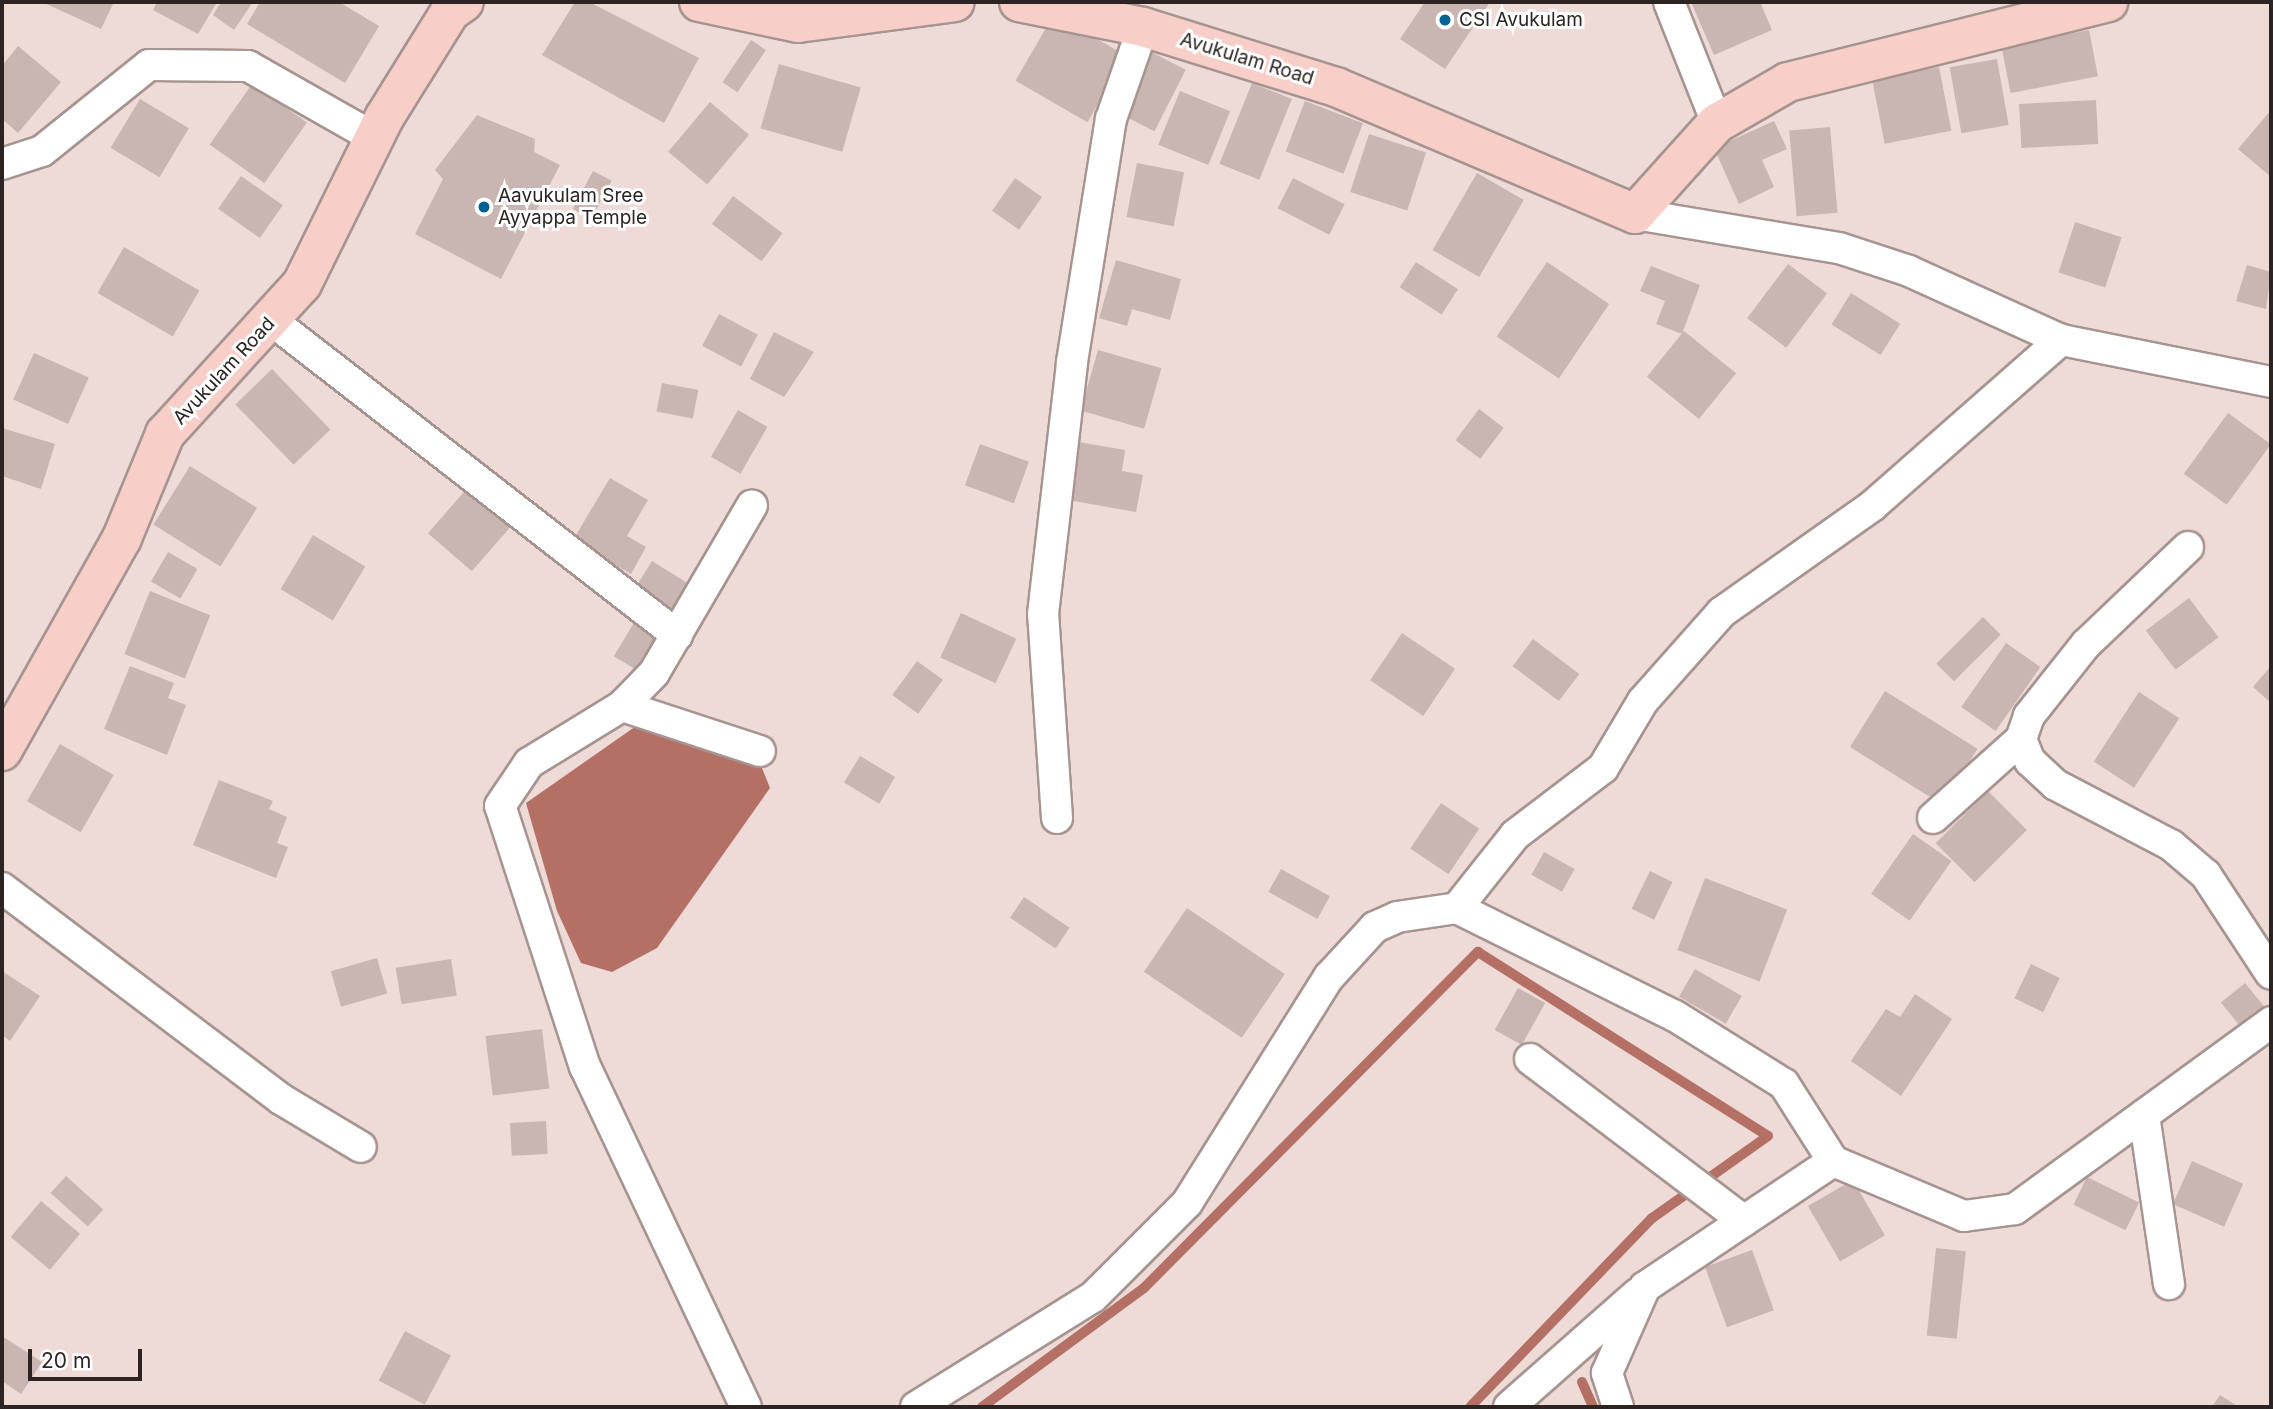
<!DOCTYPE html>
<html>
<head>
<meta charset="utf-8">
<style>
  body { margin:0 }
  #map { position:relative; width:2273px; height:1409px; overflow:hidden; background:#eedad6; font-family:Inter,sans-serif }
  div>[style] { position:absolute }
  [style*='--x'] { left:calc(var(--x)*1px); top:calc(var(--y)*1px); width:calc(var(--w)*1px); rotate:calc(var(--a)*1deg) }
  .water>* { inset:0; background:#b47064 }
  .stream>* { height:10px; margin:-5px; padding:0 5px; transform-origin:5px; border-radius:5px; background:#b47064 }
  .building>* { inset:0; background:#c9b6b2; transform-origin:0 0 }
  .roads { filter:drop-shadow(2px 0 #a69490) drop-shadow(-2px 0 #a69490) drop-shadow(0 2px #a69490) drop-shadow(0 -2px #a69490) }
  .street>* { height:30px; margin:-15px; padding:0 15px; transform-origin:15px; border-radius:15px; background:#fff }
  .secondary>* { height:38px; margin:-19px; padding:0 19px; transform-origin:19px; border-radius:19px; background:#f7cec8 }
  .dots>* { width:19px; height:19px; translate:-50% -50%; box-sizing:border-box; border:4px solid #fff; border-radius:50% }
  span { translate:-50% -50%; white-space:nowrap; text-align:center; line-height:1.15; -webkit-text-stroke:6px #fff; paint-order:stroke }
  .poi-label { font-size:19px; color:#2b2422 }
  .left { translate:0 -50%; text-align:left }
  .street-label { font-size:19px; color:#2b2422 }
  .frame { position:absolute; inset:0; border:4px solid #2b2422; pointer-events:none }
  .scale { position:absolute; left:28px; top:1349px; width:114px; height:32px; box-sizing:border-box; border:4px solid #2b2422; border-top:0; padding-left:9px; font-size:21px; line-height:24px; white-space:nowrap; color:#2b2422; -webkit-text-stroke:5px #fff; paint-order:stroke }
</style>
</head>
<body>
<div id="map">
  <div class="water">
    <i style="clip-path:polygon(659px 710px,760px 763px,770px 788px,657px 948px,612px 972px,581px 963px,557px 911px,526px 803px)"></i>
  </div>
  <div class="stream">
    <i style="--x:1582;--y:1382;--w:27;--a:66"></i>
    <i style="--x:982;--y:1407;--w:201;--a:-36.3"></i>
    <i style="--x:1144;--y:1288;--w:474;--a:-45.2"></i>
    <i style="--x:1478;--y:952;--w:343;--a:32.4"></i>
    <i style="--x:1768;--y:1136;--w:142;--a:144.7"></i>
    <i style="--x:1652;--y:1218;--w:262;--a:133.9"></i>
  </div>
  <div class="building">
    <i style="clip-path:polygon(42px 2px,114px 2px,101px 29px)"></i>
    <i style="clip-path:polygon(157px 2px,217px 2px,198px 34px,153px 10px)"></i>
    <i style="clip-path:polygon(221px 2px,253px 2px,234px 30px,213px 15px)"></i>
    <i style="clip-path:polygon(260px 2px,339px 2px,379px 26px,345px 83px,247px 24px)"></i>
    <i style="clip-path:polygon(575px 2px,589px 2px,699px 58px,664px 123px,542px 55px)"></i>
    <i style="clip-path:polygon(1425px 2px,1490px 2px,1445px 69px,1400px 39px)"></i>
    <i style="clip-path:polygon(1691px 2px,1760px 2px,1772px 30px,1714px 55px)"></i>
    <i style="left:1054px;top:14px;width:83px;height:77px;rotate:30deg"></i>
    <i style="left:2089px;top:30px;width:47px;height:89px;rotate:79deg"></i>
    <i style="left:751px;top:40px;width:18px;height:51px;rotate:34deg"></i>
    <i style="clip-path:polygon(18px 46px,61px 82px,18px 133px,2px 119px,2px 66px)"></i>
    <i style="left:1151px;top:52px;width:39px;height:69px;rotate:27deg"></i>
    <i style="left:1997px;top:59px;width:67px;height:48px;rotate:80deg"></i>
    <i style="left:779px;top:64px;width:85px;height:67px;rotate:16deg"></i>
    <i style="left:1939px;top:67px;width:65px;height:68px;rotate:79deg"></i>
    <i style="left:1252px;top:83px;width:43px;height:87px;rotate:22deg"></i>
    <i style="left:252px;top:84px;width:67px;height:74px;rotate:35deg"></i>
    <i style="left:1180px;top:91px;width:54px;height:58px;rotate:22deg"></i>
    <i style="left:140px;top:99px;width:57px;height:57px;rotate:31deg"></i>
    <i style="left:2096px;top:100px;width:44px;height:77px;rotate:87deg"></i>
    <i style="left:1305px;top:101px;width:62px;height:54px;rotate:21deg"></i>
    <i style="left:710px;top:102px;width:51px;height:65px;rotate:40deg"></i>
    <i style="clip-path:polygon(2271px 110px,2271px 177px,2238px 149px)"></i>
    <i style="clip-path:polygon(477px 115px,535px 139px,534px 152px,560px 165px,501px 279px,415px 234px,443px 179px,435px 170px)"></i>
    <i style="clip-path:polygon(1774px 121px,1787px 149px,1762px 160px,1774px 187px,1739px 204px,1714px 148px)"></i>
    <i style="left:1830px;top:127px;width:86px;height:41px;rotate:85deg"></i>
    <i style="left:1369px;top:134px;width:60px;height:61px;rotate:18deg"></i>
    <i style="left:1137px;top:163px;width:48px;height:55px;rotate:11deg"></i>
    <i style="left:593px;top:171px;width:21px;height:43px;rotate:28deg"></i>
    <i style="left:1477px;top:173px;width:54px;height:89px;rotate:30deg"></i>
    <i style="left:241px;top:176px;width:51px;height:40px;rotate:35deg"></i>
    <i style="left:1015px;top:178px;width:33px;height:40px;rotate:35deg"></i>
    <i style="left:1293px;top:178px;width:58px;height:34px;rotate:27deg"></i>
    <i style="left:733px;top:196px;width:62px;height:35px;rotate:37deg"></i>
    <i style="left:2075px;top:222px;width:49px;height:53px;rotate:18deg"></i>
    <i style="left:124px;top:247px;width:87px;height:53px;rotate:30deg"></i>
    <i style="clip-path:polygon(1116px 260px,1181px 279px,1170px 320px,1132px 309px,1127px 326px,1099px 318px)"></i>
    <i style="left:1416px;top:262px;width:50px;height:30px;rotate:33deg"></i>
    <i style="left:1547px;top:262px;width:75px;height:90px;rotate:34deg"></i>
    <i style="left:1788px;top:264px;width:49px;height:68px;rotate:37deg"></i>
    <i style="clip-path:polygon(2247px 265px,2271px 272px,2266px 309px,2236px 301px)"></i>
    <i style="clip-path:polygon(1651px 266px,1700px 285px,1682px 334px,1656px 324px,1665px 301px,1640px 291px)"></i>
    <i style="left:1851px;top:293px;width:58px;height:37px;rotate:32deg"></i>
    <i style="left:719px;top:314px;width:44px;height:36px;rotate:28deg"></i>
    <i style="left:1684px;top:331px;width:67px;height:59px;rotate:39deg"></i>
    <i style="clip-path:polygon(774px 332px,814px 352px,784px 397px,750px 379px)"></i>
    <i style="left:1098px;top:350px;width:66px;height:63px;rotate:16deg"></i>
    <i style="left:34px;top:353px;width:60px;height:51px;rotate:24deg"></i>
    <i style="left:272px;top:369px;width:84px;height:51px;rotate:46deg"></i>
    <i style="left:662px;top:383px;width:37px;height:29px;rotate:11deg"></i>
    <i style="left:1479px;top:409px;width:31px;height:39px;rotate:37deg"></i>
    <i style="left:738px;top:410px;width:34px;height:54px;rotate:30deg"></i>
    <i style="left:2228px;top:413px;width:53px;height:75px;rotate:36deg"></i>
    <i style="clip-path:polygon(2px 428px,55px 444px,41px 489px,2px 476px)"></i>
    <i style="clip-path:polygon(1079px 442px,1125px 450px,1122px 471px,1143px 475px,1136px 512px,1068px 500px)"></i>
    <i style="left:980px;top:444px;width:52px;height:44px;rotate:20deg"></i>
    <i style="left:190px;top:466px;width:79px;height:69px;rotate:32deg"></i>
    <i style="clip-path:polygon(610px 478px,648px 500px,627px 536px,646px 547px,631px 574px,573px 540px)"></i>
    <i style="left:470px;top:485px;width:58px;height:64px;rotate:41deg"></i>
    <i style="left:313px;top:535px;width:61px;height:63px;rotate:31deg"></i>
    <i style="left:168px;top:552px;width:34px;height:34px;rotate:30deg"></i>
    <i style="left:652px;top:561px;width:52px;height:40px;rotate:32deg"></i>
    <i style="left:150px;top:591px;width:65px;height:68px;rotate:22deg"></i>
    <i style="left:2189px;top:598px;width:49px;height:54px;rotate:53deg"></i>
    <i style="left:961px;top:613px;width:61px;height:49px;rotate:25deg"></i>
    <i style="left:638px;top:616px;width:35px;height:47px;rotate:31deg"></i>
    <i style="left:1983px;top:617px;width:25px;height:66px;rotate:45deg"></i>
    <i style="left:1402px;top:633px;width:64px;height:57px;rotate:34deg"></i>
    <i style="left:1533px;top:639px;width:58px;height:34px;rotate:37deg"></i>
    <i style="left:2006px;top:643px;width:42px;height:78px;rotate:35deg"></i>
    <i style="left:917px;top:661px;width:32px;height:42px;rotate:36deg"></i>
    <i style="clip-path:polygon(130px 666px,174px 683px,168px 698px,186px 705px,167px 755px,104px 729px)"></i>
    <i style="clip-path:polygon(2271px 666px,2271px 703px,2253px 687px)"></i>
    <i style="left:1885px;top:691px;width:109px;height:66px;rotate:32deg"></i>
    <i style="left:2139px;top:692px;width:48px;height:83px;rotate:33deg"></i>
    <i style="left:60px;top:744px;width:62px;height:66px;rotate:30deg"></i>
    <i style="left:860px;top:756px;width:41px;height:31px;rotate:31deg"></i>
    <i style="clip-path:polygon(219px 780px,273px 801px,269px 809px,287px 817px,277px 843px,288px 847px,276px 878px,193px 845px)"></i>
    <i style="left:1988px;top:791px;width:55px;height:74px;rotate:45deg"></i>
    <i style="left:1441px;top:803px;width:46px;height:55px;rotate:34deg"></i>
    <i style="left:1913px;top:834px;width:47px;height:73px;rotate:35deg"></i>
    <i style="left:1544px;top:852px;width:35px;height:26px;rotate:29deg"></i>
    <i style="left:1281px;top:869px;width:56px;height:26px;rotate:29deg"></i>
    <i style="left:1650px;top:871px;width:25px;height:42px;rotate:26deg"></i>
    <i style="left:1705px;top:878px;width:88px;height:77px;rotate:21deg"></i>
    <i style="left:1024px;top:897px;width:55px;height:25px;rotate:34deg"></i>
    <i style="left:1187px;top:908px;width:118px;height:77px;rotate:34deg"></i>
    <i style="left:377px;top:958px;width:37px;height:48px;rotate:74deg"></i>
    <i style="left:451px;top:959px;width:37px;height:56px;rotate:81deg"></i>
    <i style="left:2031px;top:964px;width:32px;height:38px;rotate:26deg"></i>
    <i style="left:1695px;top:969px;width:54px;height:32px;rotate:30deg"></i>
    <i style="clip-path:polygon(2px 971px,40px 996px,10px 1041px,2px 1035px)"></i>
    <i style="left:2245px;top:983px;width:36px;height:31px;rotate:51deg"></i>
    <i style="left:1518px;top:988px;width:31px;height:48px;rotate:29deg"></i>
    <i style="clip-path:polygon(1915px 994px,1952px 1019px,1901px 1096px,1851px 1061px,1886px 1009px,1900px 1017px)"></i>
    <i style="left:542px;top:1029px;width:60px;height:57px;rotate:83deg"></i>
    <i style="left:546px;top:1121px;width:33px;height:36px;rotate:87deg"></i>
    <i style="left:2192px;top:1161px;width:56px;height:47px;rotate:24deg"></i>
    <i style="left:66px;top:1176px;width:50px;height:23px;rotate:42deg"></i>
    <i style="left:2087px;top:1177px;width:58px;height:31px;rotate:26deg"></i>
    <i style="left:1853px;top:1180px;width:64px;height:52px;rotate:60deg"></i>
    <i style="left:41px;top:1201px;width:51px;height:47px;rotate:40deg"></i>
    <i style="left:1936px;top:1248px;width:30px;height:88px;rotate:6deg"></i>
    <i style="left:1752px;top:1250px;width:64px;height:50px;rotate:70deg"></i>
    <i style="left:405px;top:1331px;width:52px;height:56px;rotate:28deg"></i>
    <i style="clip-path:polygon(2px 1336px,42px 1362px,21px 1394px,2px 1381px)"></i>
    <i style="clip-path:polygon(2220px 1395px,2239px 1407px,2212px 1407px)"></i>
  </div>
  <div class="roads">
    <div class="street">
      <i style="--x:1669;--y:2;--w:130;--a:68.4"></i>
      <i style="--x:2;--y:164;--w:42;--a:-18"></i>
      <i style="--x:42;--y:151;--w:137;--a:-38.8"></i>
      <i style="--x:149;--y:65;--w:99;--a:0.6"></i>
      <i style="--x:248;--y:66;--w:146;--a:29.6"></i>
      <i style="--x:1635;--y:214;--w:207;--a:9.5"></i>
      <i style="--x:1839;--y:248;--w:74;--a:18.2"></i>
      <i style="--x:1909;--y:271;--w:167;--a:24.4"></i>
      <i style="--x:2061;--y:340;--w:214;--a:11.3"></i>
      <i style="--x:271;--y:320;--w:514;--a:37.81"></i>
      <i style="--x:2188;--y:547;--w:141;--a:136.4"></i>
      <i style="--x:2086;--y:644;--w:92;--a:128.4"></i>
      <i style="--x:2029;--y:716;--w:24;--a:109"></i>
      <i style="--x:2021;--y:739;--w:24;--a:68"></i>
      <i style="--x:2030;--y:761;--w:35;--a:43"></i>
      <i style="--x:2056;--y:785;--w:130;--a:27.6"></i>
      <i style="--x:2171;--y:845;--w:46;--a:40.6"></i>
      <i style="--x:2206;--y:875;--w:118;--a:56.7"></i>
      <i style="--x:622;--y:706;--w:145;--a:18.1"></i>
      <i style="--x:1057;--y:818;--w:204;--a:-93.9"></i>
      <i style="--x:1043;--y:614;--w:254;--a:-83.4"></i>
      <i style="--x:1072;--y:362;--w:246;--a:-80.9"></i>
      <i style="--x:1111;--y:119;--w:97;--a:-70.8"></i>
      <i style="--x:1933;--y:818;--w:118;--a:-41.9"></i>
      <i style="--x:2;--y:888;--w:350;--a:37.1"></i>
      <i style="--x:281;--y:1099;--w:93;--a:31"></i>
      <i style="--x:1457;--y:908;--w:93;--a:-51.5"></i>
      <i style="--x:1515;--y:835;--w:111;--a:-37.3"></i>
      <i style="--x:1603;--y:768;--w:78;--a:-59.2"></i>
      <i style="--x:1643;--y:701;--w:119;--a:-48.4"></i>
      <i style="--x:1722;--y:612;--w:184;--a:-35.2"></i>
      <i style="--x:1872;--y:506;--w:252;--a:-41.3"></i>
      <i style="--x:1530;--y:1059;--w:268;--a:37.1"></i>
      <i style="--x:2144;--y:1115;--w:171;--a:81.6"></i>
      <i style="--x:746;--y:1407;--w:376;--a:-115.3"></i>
      <i style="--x:585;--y:1067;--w:274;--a:-108"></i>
      <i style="--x:500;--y:806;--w:52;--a:-56"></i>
      <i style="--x:529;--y:763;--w:109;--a:-31.5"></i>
      <i style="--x:622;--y:706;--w:46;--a:-45.9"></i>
      <i style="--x:654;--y:673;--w:194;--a:-59.7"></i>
      <i style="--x:916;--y:1407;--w:208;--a:-31.9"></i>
      <i style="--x:1093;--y:1297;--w:133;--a:-45"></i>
      <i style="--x:1187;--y:1203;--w:267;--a:-57.9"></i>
      <i style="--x:1329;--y:977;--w:68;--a:-47.4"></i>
      <i style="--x:1375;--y:927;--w:24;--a:-24"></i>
      <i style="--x:1397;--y:917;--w:61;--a:-8.5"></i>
      <i style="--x:1457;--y:908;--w:243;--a:26.4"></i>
      <i style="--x:1675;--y:1016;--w:128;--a:32"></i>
      <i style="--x:1784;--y:1084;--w:91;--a:57.5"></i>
      <i style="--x:1833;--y:1161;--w:142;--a:22.8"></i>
      <i style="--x:1964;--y:1216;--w:51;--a:-7.8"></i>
      <i style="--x:2015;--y:1209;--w:317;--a:-36.1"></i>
      <i style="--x:1509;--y:1407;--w:171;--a:-41.4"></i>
      <i style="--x:1618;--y:1407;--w:36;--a:-108"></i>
      <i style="--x:1607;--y:1373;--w:94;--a:-66.2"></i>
      <i style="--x:1645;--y:1287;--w:226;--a:-33.8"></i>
    </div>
    <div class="secondary">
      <i style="--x:699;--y:2;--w:101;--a:12"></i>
      <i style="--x:798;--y:23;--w:158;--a:-7.6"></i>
      <i style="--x:1019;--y:2;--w:126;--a:11.4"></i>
      <i style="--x:1143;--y:27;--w:202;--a:17.3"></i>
      <i style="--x:1336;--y:87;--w:325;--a:23"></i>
      <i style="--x:1635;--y:214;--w:122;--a:-48"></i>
      <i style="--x:1717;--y:123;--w:82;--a:-30"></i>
      <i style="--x:1788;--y:82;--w:330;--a:-14"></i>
      <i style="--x:2;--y:751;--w:244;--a:-60.6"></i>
      <i style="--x:122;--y:538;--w:113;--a:-67.5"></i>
      <i style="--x:165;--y:434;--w:203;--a:-47.6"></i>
      <i style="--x:302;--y:284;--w:185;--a:-63.7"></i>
      <i style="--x:384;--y:118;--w:125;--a:-58.1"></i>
      <i style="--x:450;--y:12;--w:17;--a:-36"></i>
    </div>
  </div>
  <div class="dots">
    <i style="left:1445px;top:20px;background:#046292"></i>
    <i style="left:484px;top:207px;background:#046292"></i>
  </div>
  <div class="poi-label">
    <span class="left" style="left:1459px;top:20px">CSI Avukulam</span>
    <span class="left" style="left:498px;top:207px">Aavukulam Sree<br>Ayyappa Temple</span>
  </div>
  <div class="street-label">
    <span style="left:1247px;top:59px;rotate:17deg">Avukulam Road</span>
    <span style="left:224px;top:371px;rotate:-47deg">Avukulam Road</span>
  </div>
  <div class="frame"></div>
  <div class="scale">20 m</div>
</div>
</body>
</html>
